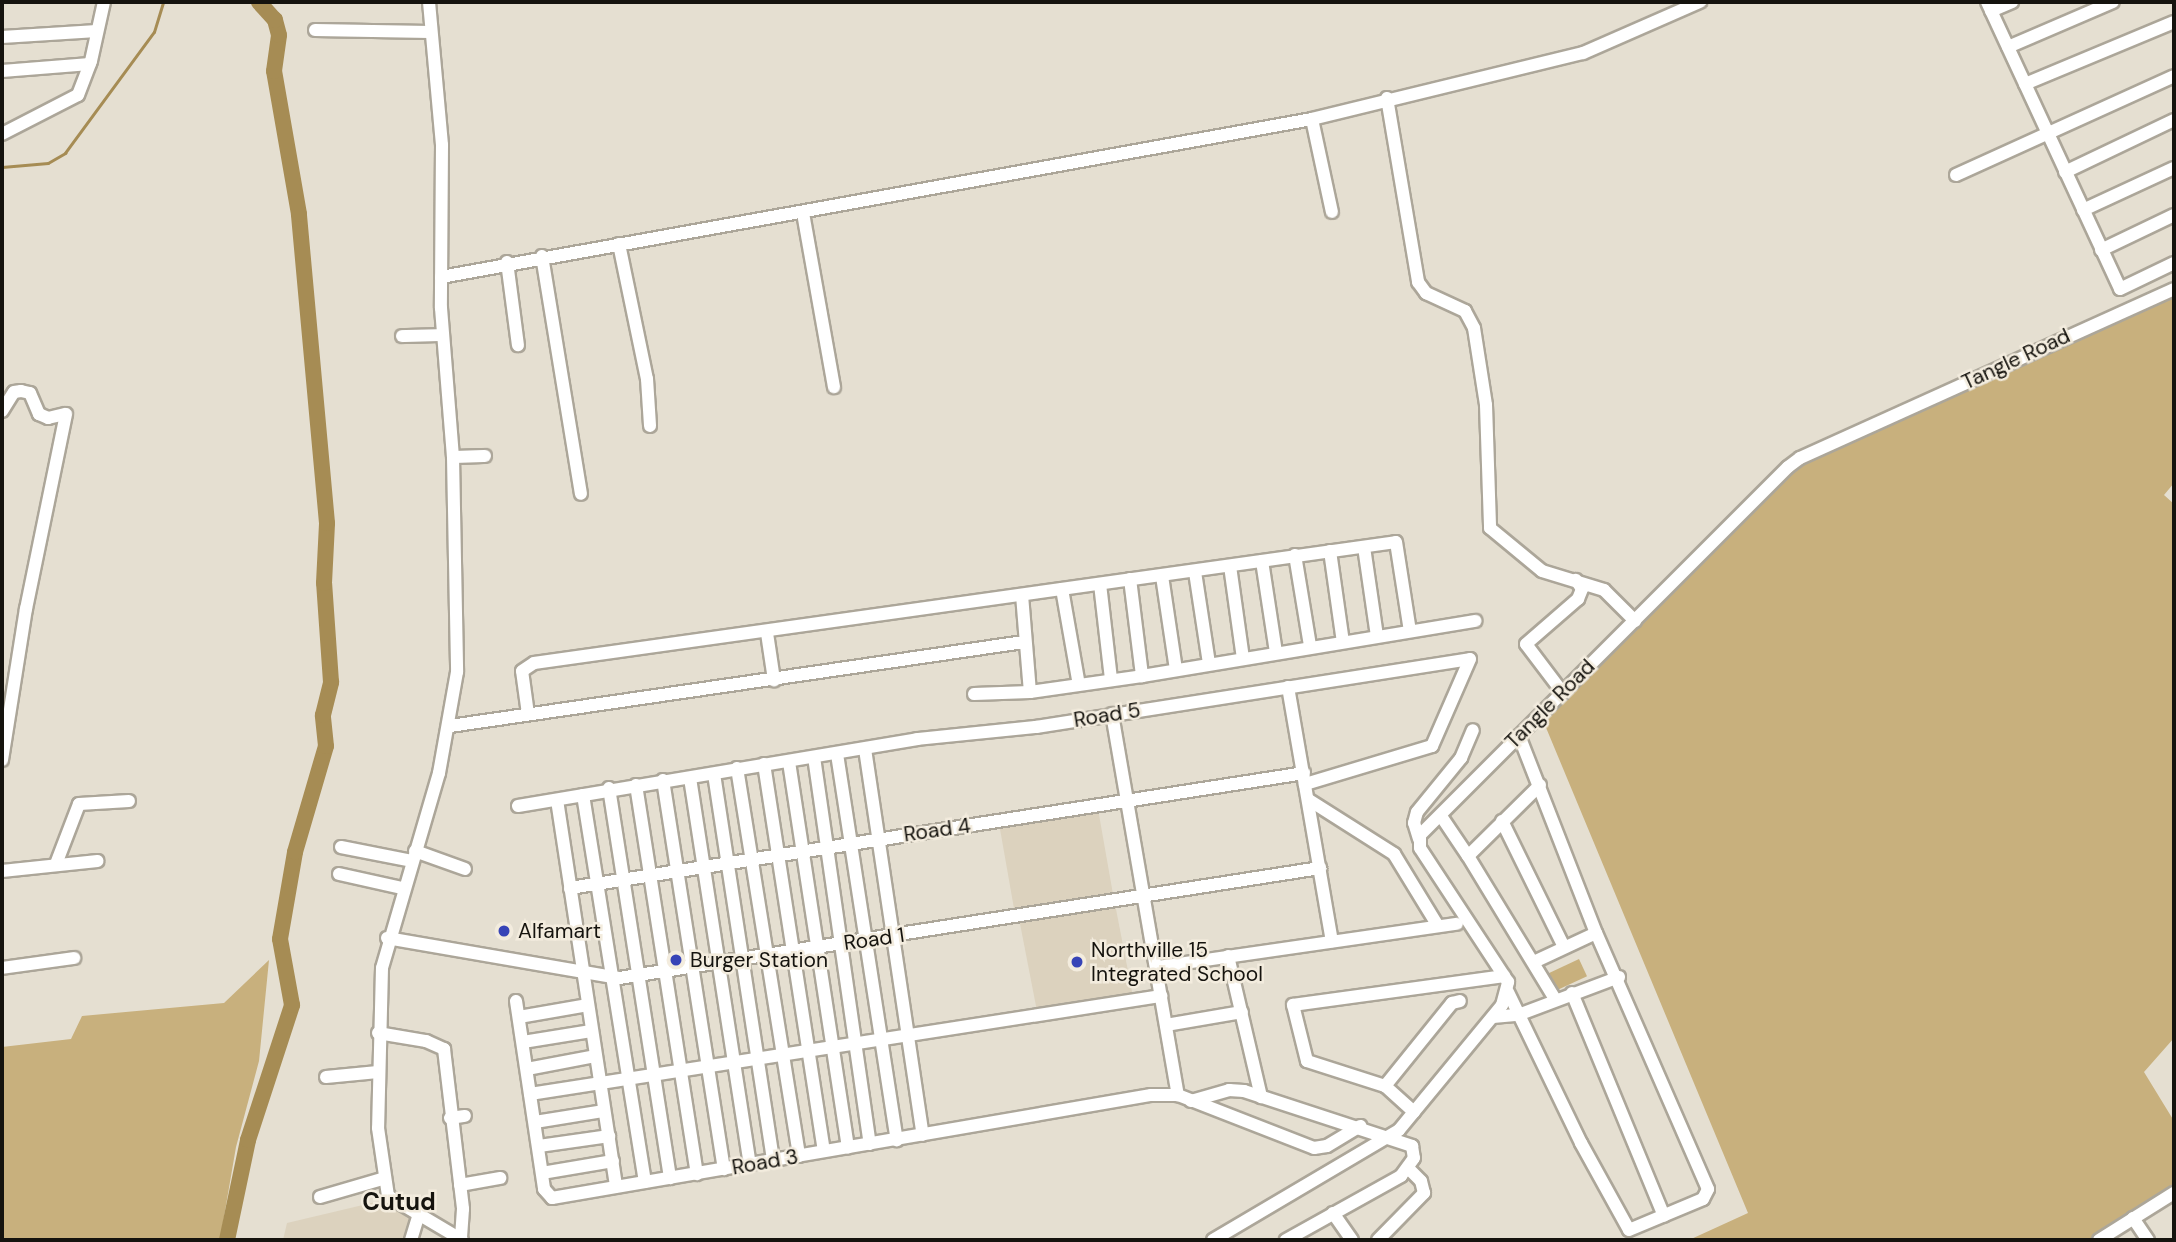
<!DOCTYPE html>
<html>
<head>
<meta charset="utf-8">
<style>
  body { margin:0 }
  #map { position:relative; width:2176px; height:1242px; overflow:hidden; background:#e5dfd1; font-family:"DM Sans",sans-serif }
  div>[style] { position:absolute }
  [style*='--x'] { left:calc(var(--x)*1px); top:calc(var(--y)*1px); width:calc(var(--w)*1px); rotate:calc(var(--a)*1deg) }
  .built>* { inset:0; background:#dcd2be; transform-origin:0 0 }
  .green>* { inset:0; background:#c8b07d; transform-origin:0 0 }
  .stream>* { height:2.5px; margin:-1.25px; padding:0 1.25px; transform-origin:1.25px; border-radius:1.25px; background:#a68c54 }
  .river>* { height:16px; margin:-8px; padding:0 8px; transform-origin:8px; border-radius:8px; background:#a68c54 }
  .roads { filter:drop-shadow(2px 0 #aca699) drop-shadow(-2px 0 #aca699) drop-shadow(0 2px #aca699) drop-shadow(0 -2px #aca699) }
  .minor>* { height:12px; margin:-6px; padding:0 6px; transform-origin:6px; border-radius:6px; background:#fff }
  .dots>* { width:19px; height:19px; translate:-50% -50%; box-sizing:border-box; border:4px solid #f3ecde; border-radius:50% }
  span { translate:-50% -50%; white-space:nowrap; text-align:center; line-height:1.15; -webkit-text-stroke:5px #f3ecde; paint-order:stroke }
  .street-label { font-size:21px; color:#15130e }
  .poi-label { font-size:21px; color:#15130e }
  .left { translate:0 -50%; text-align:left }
  .quarter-label { font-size:24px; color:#15130e; font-weight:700 }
  .frame { position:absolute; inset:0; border:4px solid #15130e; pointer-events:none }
</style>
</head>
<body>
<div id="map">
  <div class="built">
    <i style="left:1098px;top:809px;width:89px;height:100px;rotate:80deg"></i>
    <i style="left:1115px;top:904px;width:97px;height:97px;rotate:79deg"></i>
    <i style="clip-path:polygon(384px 1200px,416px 1219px,408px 1240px,283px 1240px,287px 1223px)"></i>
  </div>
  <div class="green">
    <i style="clip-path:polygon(2174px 292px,2174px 483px,2164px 495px,2174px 504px,2174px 1038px,2144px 1072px,2174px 1121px,2174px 1185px,2088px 1240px,1689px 1240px,1748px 1213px,1542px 718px,1797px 467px)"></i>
    <i style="left:1579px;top:959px;width:19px;height:37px;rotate:65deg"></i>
    <i style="clip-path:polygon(269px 960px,259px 1061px,236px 1147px,220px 1240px,2px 1240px,2px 1047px,71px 1039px,82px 1016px,224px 1003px)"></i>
  </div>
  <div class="stream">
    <i style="--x:2;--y:167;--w:46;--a:-5"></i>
    <i style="--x:48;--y:163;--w:20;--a:-30"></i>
    <i style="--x:65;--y:153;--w:150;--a:-53.7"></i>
    <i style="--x:154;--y:32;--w:31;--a:-73"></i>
  </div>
  <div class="river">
    <i style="--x:227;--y:1240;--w:102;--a:-78.1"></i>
    <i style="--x:248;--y:1140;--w:142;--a:-71.9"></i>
    <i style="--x:292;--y:1005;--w:67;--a:-100.3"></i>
    <i style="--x:280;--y:939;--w:88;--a:-80.2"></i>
    <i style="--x:295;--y:852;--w:110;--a:-73.7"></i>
    <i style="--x:326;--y:746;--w:31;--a:-96"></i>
    <i style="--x:323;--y:715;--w:34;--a:-76"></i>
    <i style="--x:331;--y:682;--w:99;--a:-94"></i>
    <i style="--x:324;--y:583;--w:60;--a:-87.1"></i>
    <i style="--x:327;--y:523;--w:310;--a:-95.2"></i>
    <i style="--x:299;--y:214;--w:145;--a:-99.9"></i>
    <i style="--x:274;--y:71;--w:36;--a:-82"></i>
    <i style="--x:279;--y:35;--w:16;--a:-105"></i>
    <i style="--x:275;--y:20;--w:24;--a:-132"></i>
  </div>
  <div class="roads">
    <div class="minor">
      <i style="--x:429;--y:2;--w:144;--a:84.8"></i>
      <i style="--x:442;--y:145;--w:163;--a:90.4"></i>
      <i style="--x:441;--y:308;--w:149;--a:85.4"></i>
      <i style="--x:453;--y:457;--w:215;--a:88.9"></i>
      <i style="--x:457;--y:672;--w:103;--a:100.1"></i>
      <i style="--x:439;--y:773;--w:203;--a:106.3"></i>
      <i style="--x:382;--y:968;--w:160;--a:91.4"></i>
      <i style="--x:378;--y:1128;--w:69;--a:81.6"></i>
      <i style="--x:388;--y:1196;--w:86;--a:30.7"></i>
      <i style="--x:1987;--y:2;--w:316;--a:65.1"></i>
      <i style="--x:2120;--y:289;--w:60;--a:-25.7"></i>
      <i style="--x:1991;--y:11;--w:23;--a:-23"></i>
      <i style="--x:315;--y:30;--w:115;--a:1"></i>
      <i style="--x:2;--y:37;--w:95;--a:-3.6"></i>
      <i style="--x:2008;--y:47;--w:114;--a:-23.2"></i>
      <i style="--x:2;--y:71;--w:88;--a:-4.5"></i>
      <i style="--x:2025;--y:84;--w:161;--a:-22.6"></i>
      <i style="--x:1387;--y:98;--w:187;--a:80.4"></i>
      <i style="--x:1418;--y:282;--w:14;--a:54"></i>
      <i style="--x:1426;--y:293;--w:43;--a:24.8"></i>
      <i style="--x:1465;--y:311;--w:19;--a:62"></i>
      <i style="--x:1474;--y:328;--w:78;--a:81.1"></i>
      <i style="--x:1486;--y:405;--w:123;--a:88.1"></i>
      <i style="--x:1490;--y:528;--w:67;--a:39.6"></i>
      <i style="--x:1542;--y:571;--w:65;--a:17"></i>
      <i style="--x:1604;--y:590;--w:44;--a:45"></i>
      <i style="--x:1312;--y:119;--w:95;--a:77.9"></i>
      <i style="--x:2;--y:134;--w:85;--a:-27.2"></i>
      <i style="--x:78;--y:95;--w:36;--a:-69"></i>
      <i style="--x:91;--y:61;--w:60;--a:-77.6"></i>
      <i style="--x:2065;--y:172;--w:121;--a:-25.5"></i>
      <i style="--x:1956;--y:175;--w:239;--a:-24.4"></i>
      <i style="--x:2083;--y:210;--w:100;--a:-24.8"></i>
      <i style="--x:803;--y:213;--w:177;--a:79.9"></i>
      <i style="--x:619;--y:244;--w:138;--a:78.3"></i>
      <i style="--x:647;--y:379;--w:47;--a:86.3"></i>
      <i style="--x:2101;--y:250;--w:81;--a:-25.6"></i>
      <i style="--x:542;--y:256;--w:241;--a:80.7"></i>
      <i style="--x:507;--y:262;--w:84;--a:82.5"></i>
      <i style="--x:441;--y:277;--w:885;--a:-10.28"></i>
      <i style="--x:1312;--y:119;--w:279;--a:-13.7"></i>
      <i style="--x:1583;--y:53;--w:128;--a:-23.6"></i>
      <i style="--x:402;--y:336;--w:40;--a:-1.4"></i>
      <i style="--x:2;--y:411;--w:22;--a:-58"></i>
      <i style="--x:14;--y:392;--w:7;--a:-8"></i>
      <i style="--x:21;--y:391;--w:9;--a:13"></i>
      <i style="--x:30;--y:393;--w:23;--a:67"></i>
      <i style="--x:39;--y:414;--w:10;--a:24"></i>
      <i style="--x:48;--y:418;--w:18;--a:-13"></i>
      <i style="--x:453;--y:457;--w:32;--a:-2"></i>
      <i style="--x:1364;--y:547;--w:90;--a:81.7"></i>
      <i style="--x:1330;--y:551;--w:92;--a:81.9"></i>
      <i style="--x:1295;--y:555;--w:92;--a:80.6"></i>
      <i style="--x:1262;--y:561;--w:93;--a:81.3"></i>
      <i style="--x:1230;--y:566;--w:94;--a:82"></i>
      <i style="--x:1195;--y:572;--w:93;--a:81.3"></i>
      <i style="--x:1162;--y:576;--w:95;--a:81.5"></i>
      <i style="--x:1130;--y:579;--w:98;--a:82.9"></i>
      <i style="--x:1100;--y:584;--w:96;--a:83.4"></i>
      <i style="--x:1062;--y:589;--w:97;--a:80"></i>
      <i style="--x:1022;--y:595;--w:97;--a:85.3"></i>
      <i style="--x:767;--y:633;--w:48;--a:81.5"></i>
      <i style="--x:1288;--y:687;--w:258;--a:80.2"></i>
      <i style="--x:1563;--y:693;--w:61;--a:-127.1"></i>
      <i style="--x:1526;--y:644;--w:69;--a:-40.9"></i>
      <i style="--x:1578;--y:599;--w:11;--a:-68"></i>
      <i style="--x:1582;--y:589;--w:11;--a:-124"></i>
      <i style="--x:974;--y:694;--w:56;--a:-2"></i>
      <i style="--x:1030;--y:692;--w:113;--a:-8.1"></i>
      <i style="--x:1142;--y:676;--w:338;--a:-9.4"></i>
      <i style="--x:528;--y:714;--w:43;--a:-97.9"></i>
      <i style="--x:522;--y:671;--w:14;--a:-34"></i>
      <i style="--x:534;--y:663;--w:870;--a:-7.99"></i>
      <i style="--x:1396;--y:542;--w:90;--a:81.1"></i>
      <i style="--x:1112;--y:714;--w:387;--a:80.2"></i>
      <i style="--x:450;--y:726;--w:580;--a:-8.33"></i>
      <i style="--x:865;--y:749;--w:390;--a:81.5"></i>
      <i style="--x:837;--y:754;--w:391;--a:81.2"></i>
      <i style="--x:814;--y:757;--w:391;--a:81.8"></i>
      <i style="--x:2;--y:760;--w:153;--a:-81"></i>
      <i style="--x:26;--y:609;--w:199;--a:-78.4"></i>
      <i style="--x:789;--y:762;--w:390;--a:81.3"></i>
      <i style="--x:764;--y:764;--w:391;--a:81.2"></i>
      <i style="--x:737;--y:768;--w:393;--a:80.9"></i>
      <i style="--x:714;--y:774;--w:390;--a:81.3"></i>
      <i style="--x:690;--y:778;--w:391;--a:81.2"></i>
      <i style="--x:663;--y:780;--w:394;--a:81.1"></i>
      <i style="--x:636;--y:785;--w:394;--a:81.1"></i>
      <i style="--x:1540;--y:785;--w:101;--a:135.4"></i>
      <i style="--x:1468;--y:856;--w:167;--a:58.7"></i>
      <i style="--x:609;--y:788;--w:395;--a:81.1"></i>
      <i style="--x:583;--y:795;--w:392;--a:80.9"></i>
      <i style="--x:557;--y:800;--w:391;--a:81.3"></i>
      <i style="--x:1309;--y:800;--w:101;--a:32.4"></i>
      <i style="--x:1394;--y:854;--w:84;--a:58.6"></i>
      <i style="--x:518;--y:806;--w:405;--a:-9.5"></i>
      <i style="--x:917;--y:739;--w:120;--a:-5.8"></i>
      <i style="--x:1036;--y:727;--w:439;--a:-8.9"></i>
      <i style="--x:1470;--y:659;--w:95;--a:113.6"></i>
      <i style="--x:1432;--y:746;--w:133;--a:163.3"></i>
      <i style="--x:1441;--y:816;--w:48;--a:56"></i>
      <i style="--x:1502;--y:821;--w:140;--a:63.8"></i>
      <i style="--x:1419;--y:839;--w:17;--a:-107"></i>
      <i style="--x:1414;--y:823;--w:11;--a:-75"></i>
      <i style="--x:1417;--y:812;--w:70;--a:-50.8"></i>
      <i style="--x:1461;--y:758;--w:30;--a:-67"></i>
      <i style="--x:341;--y:847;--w:72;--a:11.2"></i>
      <i style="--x:415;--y:851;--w:53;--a:19.8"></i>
      <i style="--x:56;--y:864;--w:64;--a:-69"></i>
      <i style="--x:79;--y:804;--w:50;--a:-3.4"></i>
      <i style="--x:2;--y:871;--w:96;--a:-6"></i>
      <i style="--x:339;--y:874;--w:65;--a:12.5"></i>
      <i style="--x:570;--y:888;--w:743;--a:-8.9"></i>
      <i style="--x:387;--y:938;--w:235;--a:9.8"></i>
      <i style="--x:619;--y:978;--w:710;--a:-8.92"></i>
      <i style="--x:1228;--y:956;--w:145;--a:76.8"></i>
      <i style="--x:1536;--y:961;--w:66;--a:-25"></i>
      <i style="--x:1157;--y:967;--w:303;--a:-8.2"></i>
      <i style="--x:2;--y:968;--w:73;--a:-7.9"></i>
      <i style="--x:1508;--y:992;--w:168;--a:64.2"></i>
      <i style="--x:1581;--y:1143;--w:99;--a:61.1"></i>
      <i style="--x:1629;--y:1230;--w:80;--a:-22.7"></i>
      <i style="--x:1703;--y:1199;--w:11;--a:-63"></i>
      <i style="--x:1708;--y:1189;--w:279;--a:-113.6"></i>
      <i style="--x:1596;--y:933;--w:212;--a:-111.3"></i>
      <i style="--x:1572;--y:993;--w:241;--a:67.6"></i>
      <i style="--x:516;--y:1001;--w:190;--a:81.5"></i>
      <i style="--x:544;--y:1189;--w:12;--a:48"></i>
      <i style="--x:552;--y:1198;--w:608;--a:-9.76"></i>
      <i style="--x:1151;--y:1095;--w:27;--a:0"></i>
      <i style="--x:1178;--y:1095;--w:146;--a:21.3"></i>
      <i style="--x:1314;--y:1148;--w:13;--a:-9"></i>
      <i style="--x:1327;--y:1146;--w:39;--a:-31"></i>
      <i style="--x:519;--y:1017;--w:70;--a:-9.9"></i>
      <i style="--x:1493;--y:1017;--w:25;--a:-5"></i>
      <i style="--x:1518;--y:1015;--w:108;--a:-20.6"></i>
      <i style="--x:1166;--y:1025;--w:77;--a:-9.7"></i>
      <i style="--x:378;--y:1033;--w:49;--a:9.5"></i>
      <i style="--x:426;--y:1041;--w:20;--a:24"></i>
      <i style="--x:444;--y:1049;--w:161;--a:83.2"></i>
      <i style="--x:463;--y:1209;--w:29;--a:94"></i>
      <i style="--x:523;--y:1042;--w:69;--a:-9.2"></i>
      <i style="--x:527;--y:1069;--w:69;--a:-10.8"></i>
      <i style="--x:326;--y:1077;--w:52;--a:-5.5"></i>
      <i style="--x:1385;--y:1086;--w:107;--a:-51.1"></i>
      <i style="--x:1452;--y:1003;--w:8;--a:-14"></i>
      <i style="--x:530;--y:1094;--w:639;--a:-8.83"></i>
      <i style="--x:1191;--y:1101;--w:40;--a:-16"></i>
      <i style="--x:1229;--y:1090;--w:15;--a:4"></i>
      <i style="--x:1244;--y:1091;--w:177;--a:18.1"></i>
      <i style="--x:1412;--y:1146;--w:12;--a:81"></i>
      <i style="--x:1414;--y:1158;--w:22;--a:126"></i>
      <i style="--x:1401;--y:1176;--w:132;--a:150.9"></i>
      <i style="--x:1414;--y:1112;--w:39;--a:-138"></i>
      <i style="--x:1385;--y:1086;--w:82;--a:-162.2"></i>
      <i style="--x:1307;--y:1061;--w:58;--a:-104"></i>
      <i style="--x:1293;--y:1005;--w:213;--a:-7.8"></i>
      <i style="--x:450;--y:1118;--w:15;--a:-8"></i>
      <i style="--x:535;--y:1122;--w:70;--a:-9.1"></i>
      <i style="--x:539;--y:1146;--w:71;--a:-8.1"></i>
      <i style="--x:542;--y:1173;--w:72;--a:-9.6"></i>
      <i style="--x:460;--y:1185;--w:41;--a:-9.9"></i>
      <i style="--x:320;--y:1197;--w:65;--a:-16.2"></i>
      <i style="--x:1333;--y:1213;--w:33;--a:55"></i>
      <i style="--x:2133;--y:1218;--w:27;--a:56"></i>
      <i style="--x:411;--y:1240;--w:24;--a:-73"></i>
      <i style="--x:1213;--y:1240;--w:216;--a:-30.6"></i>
      <i style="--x:1399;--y:1130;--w:162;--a:-50.5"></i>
      <i style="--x:1502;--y:1005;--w:24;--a:-75"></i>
      <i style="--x:1508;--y:982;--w:160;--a:-123.3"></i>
      <i style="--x:1420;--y:848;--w:13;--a:-90"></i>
      <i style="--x:1420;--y:835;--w:520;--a:-45"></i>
      <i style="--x:1788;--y:467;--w:15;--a:-37"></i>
      <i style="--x:1800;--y:458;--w:410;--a:-24.3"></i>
      <i style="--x:1378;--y:1240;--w:66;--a:-45.6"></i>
      <i style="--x:1424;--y:1193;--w:12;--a:-104"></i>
      <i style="--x:1421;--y:1181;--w:17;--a:-135"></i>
      <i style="--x:2099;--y:1240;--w:89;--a:-32.1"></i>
    </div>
  </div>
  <div class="dots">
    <i style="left:504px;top:931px;background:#3744b7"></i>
    <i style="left:676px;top:960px;background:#3744b7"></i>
    <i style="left:1077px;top:962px;background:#3744b7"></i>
  </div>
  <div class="street-label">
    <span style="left:2016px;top:359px;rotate:-25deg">Tangle Road</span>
    <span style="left:1550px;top:704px;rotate:-45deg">Tangle Road</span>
    <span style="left:1107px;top:715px;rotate:-9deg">Road 5</span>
    <span style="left:937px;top:830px;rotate:-8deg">Road 4</span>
    <span style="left:874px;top:939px;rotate:-8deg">Road 1</span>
    <span style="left:765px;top:1162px;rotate:-10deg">Road 3</span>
  </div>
  <div class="poi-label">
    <span class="left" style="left:518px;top:931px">Alfamart</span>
    <span class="left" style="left:1091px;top:962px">Northville 15<br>Integrated School</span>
    <span class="left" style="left:690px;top:960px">Burger Station</span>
  </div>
  <div class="quarter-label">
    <span style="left:399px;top:1202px">Cutud</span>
  </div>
  <div class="frame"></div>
</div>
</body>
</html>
